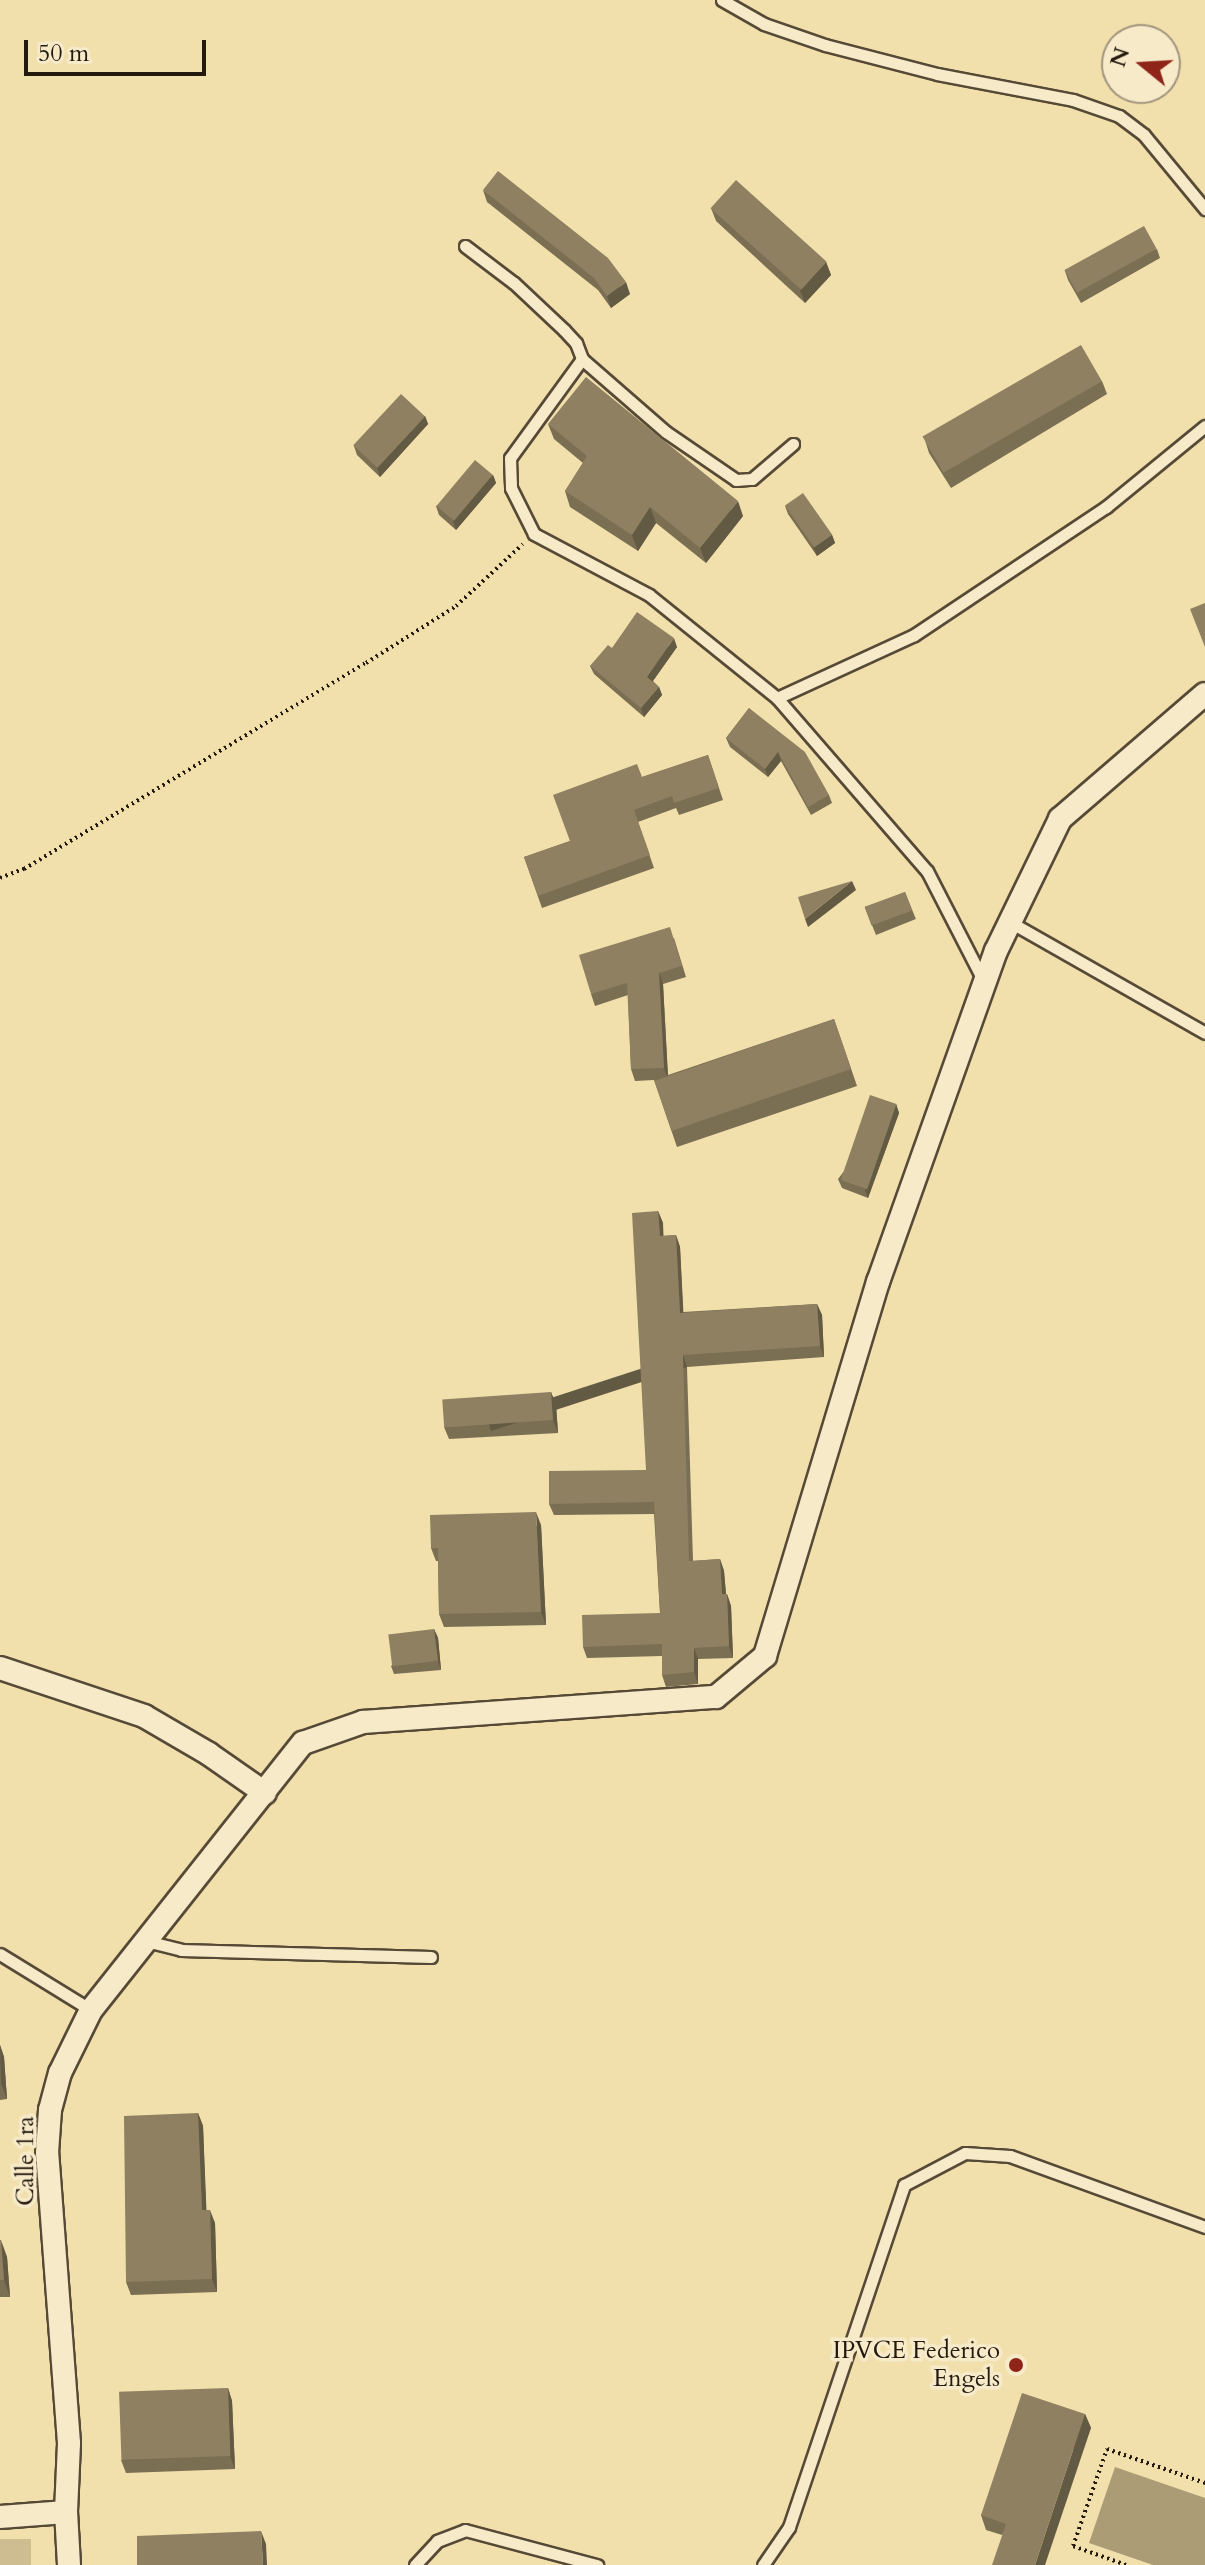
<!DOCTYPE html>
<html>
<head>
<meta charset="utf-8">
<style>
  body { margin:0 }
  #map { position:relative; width:1205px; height:2565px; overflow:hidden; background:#f1dfac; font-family:Cardo,serif }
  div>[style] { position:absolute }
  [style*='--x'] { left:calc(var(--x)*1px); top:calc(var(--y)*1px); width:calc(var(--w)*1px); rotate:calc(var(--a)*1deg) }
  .green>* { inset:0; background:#cebd91; transform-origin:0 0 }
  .water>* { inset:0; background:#ab9c76 }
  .path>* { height:4px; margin-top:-2px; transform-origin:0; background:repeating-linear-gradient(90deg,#23190e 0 2px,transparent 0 6px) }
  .roads { filter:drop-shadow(2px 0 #564a36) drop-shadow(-2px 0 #564a36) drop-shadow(0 2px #564a36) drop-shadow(0 -2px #564a36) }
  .service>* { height:11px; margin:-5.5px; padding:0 5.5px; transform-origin:5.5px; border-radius:5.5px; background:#f6eac9 }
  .minor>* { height:22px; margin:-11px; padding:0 11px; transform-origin:11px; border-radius:11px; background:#f6eac9 }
  .wall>* { inset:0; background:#7a6e53; transform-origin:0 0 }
  .shaded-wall>* { inset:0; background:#635a43; transform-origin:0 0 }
  .building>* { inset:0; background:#8e8060; transform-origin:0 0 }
  .dots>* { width:22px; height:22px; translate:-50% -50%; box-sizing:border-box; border:4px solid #f6eac9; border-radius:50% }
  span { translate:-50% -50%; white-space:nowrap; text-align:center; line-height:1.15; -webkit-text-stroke:7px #f6eac9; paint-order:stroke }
  .street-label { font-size:24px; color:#23190e }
  .poi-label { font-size:24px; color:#23190e }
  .right { translate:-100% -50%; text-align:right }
  .north { position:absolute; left:1101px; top:24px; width:80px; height:80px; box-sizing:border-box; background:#f6eac9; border:2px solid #a2967e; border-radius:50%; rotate:288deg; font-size:22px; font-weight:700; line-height:32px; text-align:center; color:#23190e }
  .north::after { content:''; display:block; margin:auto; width:28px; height:36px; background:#8f2418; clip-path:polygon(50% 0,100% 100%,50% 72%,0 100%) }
  .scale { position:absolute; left:24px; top:40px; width:182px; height:36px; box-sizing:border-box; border:4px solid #23190e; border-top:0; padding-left:10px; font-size:24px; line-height:28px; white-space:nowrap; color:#23190e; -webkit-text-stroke:6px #f6eac9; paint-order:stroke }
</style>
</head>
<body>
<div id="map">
  <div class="green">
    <i style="left:31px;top:2539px;width:26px;height:31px;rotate:90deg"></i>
  </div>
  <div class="water">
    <i style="clip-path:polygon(1115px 2467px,1205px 2498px,1205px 2565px,1153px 2565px,1089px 2543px)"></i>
  </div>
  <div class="path">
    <i style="--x:0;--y:878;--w:26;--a:-21"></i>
    <i style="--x:24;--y:869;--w:399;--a:-31.1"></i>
    <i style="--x:366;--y:663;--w:107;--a:-32.3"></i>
    <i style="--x:456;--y:606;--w:91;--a:-42.8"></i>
    <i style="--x:1126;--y:2565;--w:56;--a:-160.3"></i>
    <i style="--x:1073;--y:2546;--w:103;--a:-70.7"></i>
    <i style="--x:1107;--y:2449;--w:104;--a:19.1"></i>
  </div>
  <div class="roads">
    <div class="service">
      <i style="--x:722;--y:0;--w:48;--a:29.7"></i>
      <i style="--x:764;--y:24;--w:65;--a:19"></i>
      <i style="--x:825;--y:45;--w:116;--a:14.5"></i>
      <i style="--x:937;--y:74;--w:138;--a:10.8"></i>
      <i style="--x:1073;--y:100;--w:49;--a:19.2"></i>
      <i style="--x:1119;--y:116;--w:31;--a:37"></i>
      <i style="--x:1144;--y:135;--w:96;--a:50.5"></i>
      <i style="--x:465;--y:246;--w:61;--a:37.1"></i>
      <i style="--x:514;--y:283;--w:69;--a:43.2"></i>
      <i style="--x:564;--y:330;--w:18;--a:47"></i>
      <i style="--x:576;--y:343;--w:17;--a:69"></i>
      <i style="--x:582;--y:359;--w:122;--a:126"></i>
      <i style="--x:510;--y:458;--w:30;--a:88"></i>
      <i style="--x:511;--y:488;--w:51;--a:63.4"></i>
      <i style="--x:534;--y:534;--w:130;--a:27.9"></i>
      <i style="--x:649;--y:595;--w:164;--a:38.8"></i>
      <i style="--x:777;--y:698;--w:229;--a:49.1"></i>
      <i style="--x:927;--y:871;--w:125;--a:62.8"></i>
      <i style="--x:582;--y:359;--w:111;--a:41"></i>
      <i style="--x:666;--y:432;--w:85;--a:34.4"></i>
      <i style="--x:736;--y:480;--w:16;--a:-4"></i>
      <i style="--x:752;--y:479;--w:54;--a:-40.5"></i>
      <i style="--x:777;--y:698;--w:151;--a:-24.7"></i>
      <i style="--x:914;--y:635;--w:231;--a:-33.7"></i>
      <i style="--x:1106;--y:507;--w:128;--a:-39.3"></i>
      <i style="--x:1010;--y:922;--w:224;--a:29.6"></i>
      <i style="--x:146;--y:1941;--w:36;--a:14"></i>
      <i style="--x:181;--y:1950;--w:250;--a:1.6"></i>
      <i style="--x:0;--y:1954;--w:107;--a:31.6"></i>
      <i style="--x:415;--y:2565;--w:33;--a:-47"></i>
      <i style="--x:437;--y:2541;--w:30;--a:-21"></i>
      <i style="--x:465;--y:2530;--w:137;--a:14.9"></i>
      <i style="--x:763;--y:2565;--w:46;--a:-55.6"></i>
      <i style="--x:789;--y:2527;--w:361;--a:-71.4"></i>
      <i style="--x:904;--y:2185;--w:69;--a:-27.7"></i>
      <i style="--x:965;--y:2153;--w:45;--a:3.8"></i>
      <i style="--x:1010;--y:2156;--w:208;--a:20"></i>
    </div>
    <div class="minor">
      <i style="--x:0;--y:1668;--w:152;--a:18.4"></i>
      <i style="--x:144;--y:1716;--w:75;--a:30.3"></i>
      <i style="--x:209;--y:1754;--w:68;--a:34.9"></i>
      <i style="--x:0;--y:2517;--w:66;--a:-4.3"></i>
      <i style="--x:69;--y:2565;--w:53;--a:-93.2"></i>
      <i style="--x:66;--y:2512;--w:69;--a:-87.5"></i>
      <i style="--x:69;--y:2443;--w:291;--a:-94.3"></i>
      <i style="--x:47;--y:2153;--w:43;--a:-86"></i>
      <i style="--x:50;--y:2110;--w:38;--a:-75"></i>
      <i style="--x:60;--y:2073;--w:70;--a:-63.8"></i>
      <i style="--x:91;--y:2010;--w:341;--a:-51.6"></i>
      <i style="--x:303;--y:1743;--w:64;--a:-19.3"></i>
      <i style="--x:363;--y:1722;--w:354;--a:-4.1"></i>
      <i style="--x:716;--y:1697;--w:64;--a:-39.9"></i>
      <i style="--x:765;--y:1656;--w:391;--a:-73.2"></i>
      <i style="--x:878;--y:1282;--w:351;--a:-70.4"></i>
      <i style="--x:996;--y:951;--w:147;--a:-64.1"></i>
      <i style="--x:1060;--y:819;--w:191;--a:-40.8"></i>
    </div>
  </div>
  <div class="wall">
    <i style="clip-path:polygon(483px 190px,630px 294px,611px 308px,598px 290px,487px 202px)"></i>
    <i style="clip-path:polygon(711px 208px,826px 262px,831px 275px,805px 303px,716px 221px)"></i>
    <i style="clip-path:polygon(1157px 249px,1160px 258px,1081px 303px,1068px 280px,1065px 271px)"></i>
    <i style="clip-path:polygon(1102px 381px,1107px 394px,951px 488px,929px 453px,925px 440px)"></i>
    <i style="clip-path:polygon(425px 416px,428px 424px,380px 477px,357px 455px,354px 446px)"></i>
    <i style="clip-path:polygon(548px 424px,743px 516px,706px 563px,656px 523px,638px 551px,570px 507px,565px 491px,583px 463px,554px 439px)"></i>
    <i style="clip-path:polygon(493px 475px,496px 483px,456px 530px,439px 515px,436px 506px)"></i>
    <i style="clip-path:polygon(785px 506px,832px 535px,835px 543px,817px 556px,788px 514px)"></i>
    <i style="clip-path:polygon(677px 647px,653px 681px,659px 687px,662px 695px,644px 717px,594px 674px,590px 666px,612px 648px)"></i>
    <i style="clip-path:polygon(749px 708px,829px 795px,832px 803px,811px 815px,781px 761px,768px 777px,730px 747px,726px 738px)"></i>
    <i style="clip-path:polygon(708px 755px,723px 800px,679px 815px,676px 808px,638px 822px,654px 868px,542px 908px,524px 857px,570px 841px,642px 777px)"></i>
    <i style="left:905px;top:892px;width:29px;height:43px;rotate:68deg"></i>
    <i style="clip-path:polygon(674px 938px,686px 977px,663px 984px,668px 1075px,834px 1019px,857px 1086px,677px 1147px,654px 1080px,635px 1081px,631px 1069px,628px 995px,595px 1006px,591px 994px)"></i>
    <i style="clip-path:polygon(896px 1104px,899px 1113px,868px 1198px,842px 1188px,838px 1179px)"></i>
    <i style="clip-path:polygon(658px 1211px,663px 1223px,663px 1236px,676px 1235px,680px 1247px,683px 1312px,817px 1304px,822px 1315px,824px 1357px,687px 1367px,693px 1561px,720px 1559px,724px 1571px,726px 1594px,727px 1594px,731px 1606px,733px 1658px,698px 1659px,698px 1684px,666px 1687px,662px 1675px,662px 1656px,587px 1658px,583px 1647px,660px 1613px,654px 1514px,554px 1515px,549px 1504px,646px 1470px)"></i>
    <i style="clip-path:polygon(551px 1392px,556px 1405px,558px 1433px,449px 1439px,444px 1427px)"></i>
    <i style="clip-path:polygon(541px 1525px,546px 1625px,444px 1627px,439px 1614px,438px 1561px,436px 1561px,431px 1548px)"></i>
    <i style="clip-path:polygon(434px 1629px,438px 1638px,441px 1670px,394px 1674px,391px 1666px)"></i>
    <i style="clip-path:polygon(0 2045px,4px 2057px,7px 2099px,0 2100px)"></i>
    <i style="clip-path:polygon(198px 2113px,203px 2126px,206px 2210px,215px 2223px,217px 2292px,131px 2295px,126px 2282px)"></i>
    <i style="clip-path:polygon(0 2240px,7px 2257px,10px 2297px,0 2297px)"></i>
    <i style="clip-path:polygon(228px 2388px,232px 2401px,235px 2469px,126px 2473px,121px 2460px)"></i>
    <i style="clip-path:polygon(1085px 2414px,1091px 2428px,1002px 2535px,986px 2530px,981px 2515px)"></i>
  </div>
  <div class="shaded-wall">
    <i style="clip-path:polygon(826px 262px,831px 275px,805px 303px,800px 290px)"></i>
    <i style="clip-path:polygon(626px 282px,630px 294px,611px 308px,607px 296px)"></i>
    <i style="clip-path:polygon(425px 416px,428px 424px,380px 477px,377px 468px)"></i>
    <i style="clip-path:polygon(493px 475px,496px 483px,456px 530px,453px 521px)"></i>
    <i style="clip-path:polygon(738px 501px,743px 516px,706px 563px,700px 548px)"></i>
    <i style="clip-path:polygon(650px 507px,656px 523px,638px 551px,632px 535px)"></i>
    <i style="clip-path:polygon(832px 535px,835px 543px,817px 556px,813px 547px)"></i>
    <i style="clip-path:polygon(674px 638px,677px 647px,650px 685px,647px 677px)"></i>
    <i style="clip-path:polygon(659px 687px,662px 695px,644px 717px,641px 708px)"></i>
    <i style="clip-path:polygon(778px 752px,781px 761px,768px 777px,765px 769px)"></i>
    <i style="clip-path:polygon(852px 881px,856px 890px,808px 927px,805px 919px)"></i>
    <i style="clip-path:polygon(659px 973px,663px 984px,668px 1079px,664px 1068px)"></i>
    <i style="clip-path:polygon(896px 1104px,899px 1113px,868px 1198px,865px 1190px)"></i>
    <i style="clip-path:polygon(658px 1211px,663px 1223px,664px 1248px,660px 1236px)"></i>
    <i style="clip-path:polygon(676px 1235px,680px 1247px,684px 1324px,680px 1313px)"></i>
    <i style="clip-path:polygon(817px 1304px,822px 1315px,824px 1357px,820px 1346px)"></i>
    <i style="left:683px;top:1355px;width:13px;height:206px;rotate:72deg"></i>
    <i style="clip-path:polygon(551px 1392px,556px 1405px,558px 1433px,553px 1420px)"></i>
    <i style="clip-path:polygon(536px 1512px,541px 1525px,546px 1625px,541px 1612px)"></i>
    <i style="clip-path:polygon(720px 1559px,724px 1571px,727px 1606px,722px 1594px)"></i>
    <i style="clip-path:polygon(727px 1594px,731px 1606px,733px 1658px,729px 1646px)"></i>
    <i style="clip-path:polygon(434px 1629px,438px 1638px,441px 1670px,438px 1661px)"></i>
    <i style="clip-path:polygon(694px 1648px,698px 1659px,698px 1684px,694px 1672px)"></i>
    <i style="clip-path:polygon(0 2045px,4px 2057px,7px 2099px,1px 2083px)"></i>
    <i style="clip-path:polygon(198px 2113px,203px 2126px,207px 2223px,202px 2210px)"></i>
    <i style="clip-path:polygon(210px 2210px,215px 2223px,217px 2292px,212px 2279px)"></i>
    <i style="clip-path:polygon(1px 2240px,7px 2257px,10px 2297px,4px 2280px)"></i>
    <i style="clip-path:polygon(228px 2388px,232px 2401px,235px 2469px,230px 2456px)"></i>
    <i style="clip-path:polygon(1085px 2414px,1091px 2428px,1045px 2565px,1035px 2565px)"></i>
    <i style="clip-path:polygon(261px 2531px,266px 2544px,267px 2565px,263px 2565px)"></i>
  </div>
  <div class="building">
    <i style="clip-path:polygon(498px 171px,608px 258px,626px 282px,607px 296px,594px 278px,483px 190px)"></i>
    <i style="left:736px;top:180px;width:122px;height:38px;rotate:42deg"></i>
    <i style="left:1144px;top:226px;width:26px;height:91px;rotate:61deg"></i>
    <i style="left:1081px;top:345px;width:42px;height:183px;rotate:60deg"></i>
    <i style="clip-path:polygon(586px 377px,738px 501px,700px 548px,650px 507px,632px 535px,565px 491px,587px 456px,548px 424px)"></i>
    <i style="left:401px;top:394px;width:33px;height:70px;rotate:43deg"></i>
    <i style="left:475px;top:460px;width:23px;height:60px;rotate:40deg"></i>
    <i style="left:803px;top:493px;width:51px;height:22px;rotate:55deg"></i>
    <i style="clip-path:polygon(1205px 603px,1205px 647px,1190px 609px)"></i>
    <i style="clip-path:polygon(637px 612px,674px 638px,647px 677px,659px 687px,641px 708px,590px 666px,608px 645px,612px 648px)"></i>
    <i style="clip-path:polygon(749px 708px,805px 752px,829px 795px,808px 807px,778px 752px,765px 769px,726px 738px)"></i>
    <i style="clip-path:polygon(708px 755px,719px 788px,674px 803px,672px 796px,634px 810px,650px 855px,538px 896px,524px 857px,570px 841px,553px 795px,637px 764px,642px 777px)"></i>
    <i style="clip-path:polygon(852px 881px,805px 919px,798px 897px)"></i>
    <i style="left:905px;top:892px;width:20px;height:43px;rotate:70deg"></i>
    <i style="clip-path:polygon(670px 927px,682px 966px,659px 973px,664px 1068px,631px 1069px,627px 983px,591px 994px,579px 955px)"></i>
    <i style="left:834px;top:1019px;width:53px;height:190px;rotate:71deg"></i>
    <i style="left:870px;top:1095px;width:28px;height:90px;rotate:19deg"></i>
    <i style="clip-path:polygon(658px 1211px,660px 1236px,676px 1235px,680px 1313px,817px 1304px,820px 1346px,683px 1355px,689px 1561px,720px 1559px,722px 1594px,727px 1594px,729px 1646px,694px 1648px,694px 1672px,662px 1675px,662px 1644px,583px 1647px,582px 1615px,660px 1613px,654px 1502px,549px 1504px,549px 1471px,646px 1470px,632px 1213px)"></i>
    <i style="left:551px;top:1392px;width:28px;height:109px;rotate:86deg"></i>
    <i style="clip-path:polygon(536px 1512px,541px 1612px,439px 1614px,438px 1548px,431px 1548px,430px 1515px)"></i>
    <i style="left:434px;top:1629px;width:32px;height:46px;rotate:83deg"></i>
    <i style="clip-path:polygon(198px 2113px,202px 2210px,210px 2210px,212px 2279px,126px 2282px,124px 2116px)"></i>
    <i style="clip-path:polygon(0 2240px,1px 2240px,4px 2280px,0 2280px)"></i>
    <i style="left:228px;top:2388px;width:68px;height:109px;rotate:88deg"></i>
    <i style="clip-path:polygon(1022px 2393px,1085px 2414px,1035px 2565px,992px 2565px,1006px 2524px,981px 2515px)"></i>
    <i style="clip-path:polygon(261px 2531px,263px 2565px,137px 2565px,137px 2536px)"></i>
  </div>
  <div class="dots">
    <i style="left:1016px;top:2365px;background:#8f2418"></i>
  </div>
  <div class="street-label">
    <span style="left:26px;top:2161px;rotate:-90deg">Calle 1ra</span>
  </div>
  <div class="poi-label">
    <span class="right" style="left:1000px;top:2365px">IPVCE Federico<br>Engels</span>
  </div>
  <div class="north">N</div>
  <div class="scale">50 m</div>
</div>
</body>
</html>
